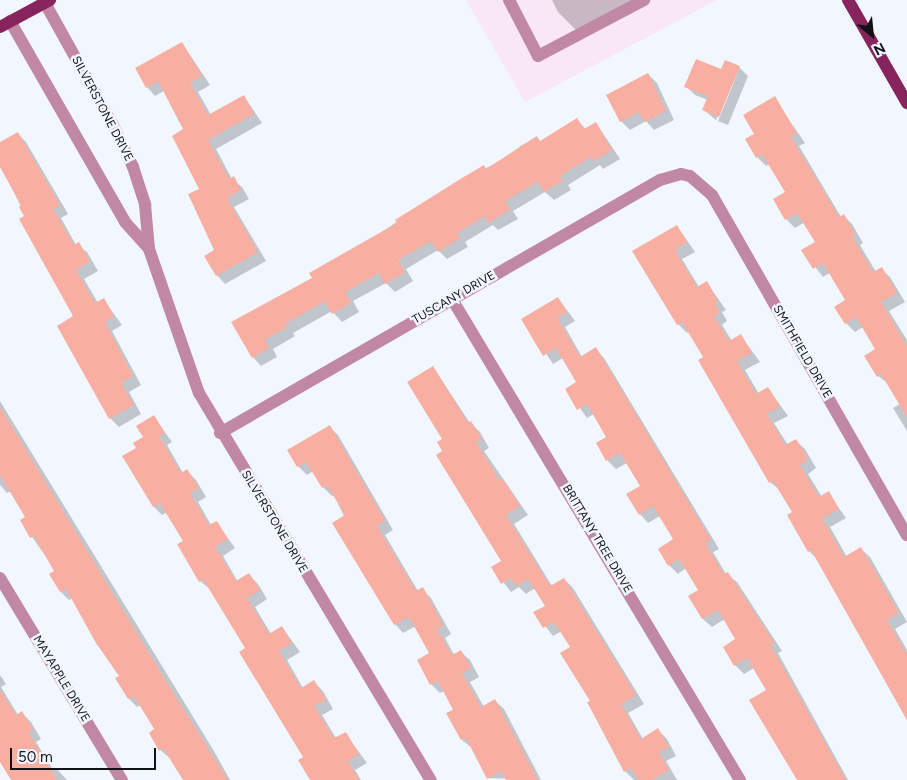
<!DOCTYPE html>
<html>
<head>
<meta charset="utf-8">
<style>
  body { margin:0 }
  #map { position:relative; width:907px; height:780px; overflow:hidden; background:#f2f7ff; font-family:Figtree,sans-serif }
  div>[style] { position:absolute }
  [style*='--x'] { left:calc(var(--x)*1px); top:calc(var(--y)*1px); width:calc(var(--w)*1px); rotate:calc(var(--a)*1deg) }
  .commercial>* { inset:0; background:#f9e6f6 }
  .shadow>* { inset:0; background:#0003 }
  .building>* { inset:0; background:#f8afa1 }
  .minor>* { height:12px; margin:-6px; padding:0 6px; transform-origin:6px; border-radius:6px; background:#c088a3 }
  .major>* { height:12px; margin:-6px; padding:0 6px; transform-origin:6px; border-radius:6px; background:#87245e }
  span { translate:-50% -50%; white-space:nowrap; text-align:center; line-height:1.15; -webkit-text-stroke:5px #f2f7ff; paint-order:stroke }
  .street-label { font-size:12px; color:#111216 }
  .north { position:absolute; left:847px; top:10px; width:50px; height:50px; -webkit-text-stroke:4px #f2f7ff; paint-order:stroke; rotate:152deg; font-size:14px; font-weight:700; line-height:20px; text-align:center; color:#111216 }
  .north::after { content:''; display:block; margin:auto; width:18px; height:22px; background:#111216; clip-path:polygon(50% 0,100% 100%,50% 72%,0 100%) }
  .scale { position:absolute; left:10px; top:748px; width:146px; height:22px; box-sizing:border-box; border:2px solid #111216; border-top:0; padding-left:6px; font-size:15px; line-height:18px; white-space:nowrap; color:#111216; -webkit-text-stroke:4px #f2f7ff; paint-order:stroke }
</style>
</head>
<body>
<div id="map">
  <div class="commercial">
    <i style="clip-path:polygon(466px 0,717px 0,525px 102px)"></i>
  </div>
  <div class="shadow">
    <i style="clip-path:polygon(552px 0,646px 0,582px 36px,558px 12px)"></i>
    <i style="clip-path:polygon(182px 43px,210px 85px,198px 92px,211px 115px,244px 96px,262px 123px,216px 149px,232px 179px,242px 187px,249px 199px,234px 207px,266px 261px,225px 284px,217px 275px,216px 250px,185px 130px,164px 91px,155px 96px,147px 87px)"></i>
    <i style="clip-path:polygon(739px 67px,748px 76px,728px 125px,718px 121px,739px 70px,716px 120px,704px 110px,708px 100px,695px 95px,686px 86px,722px 70px)"></i>
    <i style="clip-path:polygon(648px 74px,657px 83px,674px 120px,654px 130px,646px 121px,630px 130px,621px 121px)"></i>
    <i style="clip-path:polygon(774px 98px,805px 143px,799px 146px,841px 217px,843px 215px,852px 224px,863px 243px,860px 245px,876px 272px,881px 269px,890px 277px,905px 302px,889px 311px,907px 340px,907px 431px,893px 408px,900px 404px,889px 384px,878px 376px,877px 349px,863px 327px,855px 332px,846px 323px,847px 301px,830px 273px,823px 277px,803px 251px,817px 242px,805px 222px,795px 228px,786px 219px,787px 192px,770px 164px,766px 166px,757px 157px,746px 139px,756px 134px)"></i>
    <i style="clip-path:polygon(577px 120px,586px 129px,596px 123px,620px 159px,603px 169px,600px 165px,568px 185px,571px 190px,554px 200px,545px 192px,513px 211px,518px 219px,498px 230px,493px 225px,465px 242px,468px 247px,447px 259px,438px 250px,406px 269px,413px 281px,395px 292px,386px 283px,353px 301px,359px 312px,342px 322px,332px 311px,293px 333px,295px 336px,273px 349px,277px 357px,261px 366px,253px 357px,233px 322px,313px 278px,446px 189px,521px 150px,519px 147px,536px 137px,541px 142px)"></i>
    <i style="clip-path:polygon(18px 134px,26px 142px,68px 214px,61px 218px,76px 245px,87px 252px,98px 271px,84px 279px,98px 303px,103px 299px,122px 325px,112px 331px,141px 385px,129px 392px,141px 414px,119px 427px,110px 418px,58px 327px,75px 316px,0 164px,0 144px)"></i>
    <i style="clip-path:polygon(677px 226px,695px 252px,682px 259px,699px 287px,707px 283px,726px 310px,722px 312px,727px 321px,722px 325px,732px 341px,741px 336px,760px 362px,745px 370px,759px 394px,768px 388px,788px 416px,774px 423px,788px 445px,796px 441px,805px 449px,816px 468px,808px 474px,822px 497px,828px 493px,846px 518px,830px 527px,847px 557px,861px 549px,870px 557px,907px 622px,895px 629px,907px 650px,907px 720px,818px 560px,809px 551px,793px 513px,780px 490px,770px 482px,705px 357px,689px 331px,687px 333px,678px 324px,634px 251px)"></i>
    <i style="clip-path:polygon(558px 298px,575px 321px,565px 327px,582px 357px,595px 349px,604px 358px,719px 549px,713px 552px,726px 574px,737px 582px,782px 651px,778px 653px,848px 780px,798px 780px,768px 691px,754px 668px,744px 674px,735px 665px,737px 640px,725px 619px,712px 627px,703px 619px,690px 596px,699px 591px,686px 568px,678px 574px,669px 565px,675px 540px,660px 516px,648px 523px,640px 514px,641px 487px,627px 463px,616px 469px,607px 460px,597px 443px,608px 437px,594px 414px,587px 418px,567px 390px,578px 383px,563px 358px,553px 364px,523px 319px)"></i>
    <i style="clip-path:polygon(433px 367px,470px 423px,480px 432px,489px 448px,484px 451px,528px 515px,514px 524px,552px 586px,564px 579px,573px 588px,644px 704px,628px 713px,643px 739px,658px 730px,667px 739px,676px 756px,666px 761px,677px 780px,634px 780px,625px 771px,592px 701px,572px 648px,562px 631px,553px 636px,535px 613px,546px 606px,535px 588px,526px 594px,519px 587px,511px 592px,492px 567px,502px 561px,444px 451px)"></i>
    <i style="clip-path:polygon(0 401px,214px 751px,230px 780px,184px 780px,170px 758px,160px 750px,156px 730px,141px 705px,137px 707px,129px 699px,120px 677px,73px 598px,69px 600px,61px 592px,56px 571px,21px 521px,27px 518px,11px 491px,7px 493px,0 485px)"></i>
    <i style="clip-path:polygon(154px 417px,172px 442px,167px 445px,183px 473px,187px 471px,196px 480px,206px 497px,198px 502px,211px 525px,216px 522px,235px 548px,223px 556px,238px 582px,249px 575px,258px 584px,267px 599px,255px 607px,271px 634px,282px 627px,300px 652px,287px 660px,303px 688px,314px 682px,323px 691px,333px 709px,322px 715px,336px 738px,345px 733px,367px 763px,355px 770px,361px 780px,311px 780px,305px 757px,246px 649px,210px 589px,200px 581px,184px 541px,166px 513px,162px 515px,154px 507px,137px 448px)"></i>
    <i style="clip-path:polygon(329px 427px,338px 435px,393px 530px,385px 535px,418px 591px,422px 589px,431px 598px,451px 634px,445px 638px,454px 655px,461px 652px,470px 660px,479px 677px,470px 682px,484px 707px,495px 701px,504px 709px,541px 780px,488px 778px,472px 748px,462px 740px,448px 714px,454px 710px,444px 691px,440px 693px,431px 684px,431px 654px,416px 626px,403px 633px,395px 624px,334px 495px,332px 496px,323px 487px,313px 471px,307px 475px,298px 466px,289px 451px)"></i>
    <i style="clip-path:polygon(0 675px,6px 684px,1px 687px,18px 715px,22px 713px,31px 722px,41px 739px,36px 742px,53px 770px,56px 768px,67px 780px,12px 780px,0 761px)"></i>
  </div>
  <div class="building">
    <i style="clip-path:polygon(182px 42px,202px 76px,190px 83px,208px 115px,244px 95px,254px 114px,208px 140px,229px 179px,234px 176px,241px 190px,227px 198px,258px 252px,216px 276px,204px 256px,214px 250px,188px 194px,199px 189px,172px 136px,183px 129px,158px 81px,146px 88px,135px 68px)"></i>
    <i style="clip-path:polygon(696px 59px,721px 69px,725px 60px,740px 66px,719px 117px,702px 110px,708px 96px,684px 87px)"></i>
    <i style="clip-path:polygon(648px 73px,666px 111px,645px 122px,639px 112px,620px 122px,606px 95px)"></i>
    <i style="clip-path:polygon(775px 96px,797px 134px,791px 137px,839px 217px,844px 214px,855px 234px,852px 236px,873px 272px,882px 267px,897px 293px,881px 302px,907px 346px,907px 417px,881px 374px,877px 377px,864px 356px,875px 349px,856px 317px,845px 324px,834px 307px,845px 300px,823px 263px,813px 269px,801px 250px,815px 242px,797px 213px,785px 220px,773px 199px,785px 192px,762px 154px,756px 158px,745px 139px,754px 134px,743px 115px)"></i>
    <i style="clip-path:polygon(577px 118px,584px 129px,596px 122px,612px 150px,594px 161px,591px 157px,560px 176px,563px 181px,544px 192px,538px 182px,505px 201px,510px 210px,488px 223px,485px 216px,457px 233px,460px 238px,438px 252px,431px 241px,398px 260px,405px 272px,385px 284px,379px 273px,345px 292px,351px 303px,332px 314px,325px 301px,285px 324px,287px 327px,265px 340px,269px 348px,252px 358px,231px 322px,312px 278px,309px 273px,397px 223px,395px 220px,462px 178px,484px 165px,486px 169px,537px 136px,540px 141px)"></i>
    <i style="clip-path:polygon(18px 132px,60px 205px,53px 209px,74px 245px,79px 242px,90px 261px,76px 270px,95px 303px,104px 298px,114px 316px,105px 322px,133px 376px,121px 383px,134px 405px,109px 419px,57px 326px,73px 316px,19px 219px,24px 216px,19px 207px,21px 205px,0 167px,0 142px)"></i>
    <i style="clip-path:polygon(677px 225px,687px 242px,675px 250px,697px 287px,707px 281px,718px 301px,714px 303px,720px 312px,714px 316px,729px 341px,741px 334px,752px 353px,737px 361px,756px 394px,768px 387px,780px 406px,767px 414px,785px 445px,796px 439px,808px 459px,800px 465px,819px 497px,829px 491px,839px 509px,822px 518px,844px 557px,861px 547px,899px 613px,887px 620px,907px 655px,907px 720px,811px 550px,808px 552px,787px 515px,792px 512px,773px 481px,769px 483px,698px 360px,703px 357px,682px 322px,677px 325px,632px 251px)"></i>
    <i style="clip-path:polygon(558px 297px,567px 312px,557px 318px,580px 357px,596px 347px,711px 540px,705px 543px,724px 574px,728px 572px,774px 642px,770px 644px,846px 780px,797px 780px,749px 700px,766px 690px,747px 658px,734px 666px,723px 647px,735px 639px,718px 610px,702px 619px,688px 596px,698px 590px,679px 559px,668px 566px,658px 549px,673px 539px,653px 506px,639px 515px,626px 494px,640px 486px,620px 453px,606px 461px,596px 443px,606px 437px,587px 404px,577px 410px,565px 389px,576px 382px,556px 348px,543px 356px,521px 319px)"></i>
    <i style="clip-path:polygon(433px 366px,468px 423px,471px 421px,482px 439px,476px 442px,500px 481px,503px 479px,520px 506px,506px 515px,550px 586px,564px 578px,636px 695px,621px 704px,641px 739px,658px 728px,669px 747px,659px 752px,669px 770px,652px 780px,638px 780px,631px 768px,624px 772px,587px 702px,590px 701px,560px 653px,570px 647px,554px 622px,543px 628px,533px 612px,545px 606px,528px 579px,516px 586px,511px 578px,501px 584px,491px 567px,501px 561px,436px 455px,442px 451px,437px 442px,442px 439px,407px 382px)"></i>
    <i style="clip-path:polygon(0 407px,172px 691px,228px 780px,183px 780px,163px 748px,159px 751px,149px 733px,154px 729px,134px 696px,128px 699px,115px 678px,119px 676px,96px 643px,66px 589px,60px 592px,49px 574px,54px 571px,34px 536px,30px 538px,20px 520px,25px 517px,0 475px)"></i>
    <i style="clip-path:polygon(154px 415px,165px 433px,159px 436px,181px 473px,187px 469px,199px 488px,190px 493px,209px 525px,217px 521px,228px 539px,215px 547px,236px 581px,249px 573px,260px 590px,247px 598px,269px 634px,282px 626px,292px 643px,279px 651px,301px 688px,314px 680px,326px 700px,314px 706px,334px 738px,346px 732px,359px 754px,348px 761px,359px 780px,310px 780px,298px 760px,303px 757px,239px 652px,245px 648px,203px 579px,199px 582px,177px 544px,183px 541px,160px 503px,153px 507px,122px 456px,136px 448px,133px 443px,143px 437px,136px 426px)"></i>
    <i style="clip-path:polygon(330px 425px,385px 521px,377px 526px,416px 591px,423px 587px,443px 625px,437px 629px,452px 655px,461px 650px,471px 668px,462px 673px,481px 707px,495px 699px,538px 780px,506px 780px,501px 771px,487px 779px,466px 738px,461px 740px,446px 713px,453px 710px,438px 681px,430px 685px,417px 660px,429px 653px,409px 617px,394px 625px,332px 523px,345px 515px,327px 485px,322px 488px,306px 462px,297px 467px,287px 450px)"></i>
    <i style="clip-path:polygon(0 690px,16px 715px,22px 711px,33px 730px,29px 733px,57px 780px,11px 780px,0 762px)"></i>
  </div>
  <div class="minor">
    <i style="--x:509;--y:0;--w:63;--a:62.6"></i>
    <i style="--x:538;--y:56;--w:120;--a:-27.8"></i>
    <i style="--x:45;--y:3;--w:140;--a:60.9"></i>
    <i style="--x:113;--y:125;--w:47;--a:64.5"></i>
    <i style="--x:133;--y:167;--w:40;--a:72"></i>
    <i style="--x:145;--y:205;--w:44;--a:84.8"></i>
    <i style="--x:149;--y:249;--w:152;--a:70.9"></i>
    <i style="--x:199;--y:393;--w:451;--a:59.1"></i>
    <i style="--x:10;--y:21;--w:232;--a:60.2"></i>
    <i style="--x:125;--y:222;--w:36;--a:48"></i>
    <i style="--x:452;--y:299;--w:561;--a:59.09"></i>
    <i style="--x:220;--y:433;--w:508;--a:-29.9"></i>
    <i style="--x:660;--y:180;--w:22;--a:-16"></i>
    <i style="--x:681;--y:174;--w:9;--a:13"></i>
    <i style="--x:690;--y:176;--w:29;--a:41"></i>
    <i style="--x:712;--y:195;--w:392;--a:60.2"></i>
    <i style="--x:0;--y:578;--w:236;--a:58.9"></i>
  </div>
  <div class="major">
    <i style="--x:848;--y:0;--w:119;--a:60.2"></i>
    <i style="--x:0;--y:27;--w:57;--a:-28.4"></i>
  </div>
  <div class="street-label">
    <span style="left:102px;top:109px;rotate:62deg">SILVERSTONE DRIVE</span>
    <span style="left:454px;top:298px;rotate:-30deg">TUSCANY DRIVE</span>
    <span style="left:802px;top:352px;rotate:60deg">SMITHFIELD DRIVE</span>
    <span style="left:274px;top:522px;rotate:59deg">SILVERSTONE DRIVE</span>
    <span style="left:597px;top:539px;rotate:59deg">BRITTANY TREE DRIVE</span>
    <span style="left:61px;top:679px;rotate:59deg">MAYAPPLE DRIVE</span>
  </div>
  <div class="north">N</div>
  <div class="scale">50 m</div>
</div>
</body>
</html>
